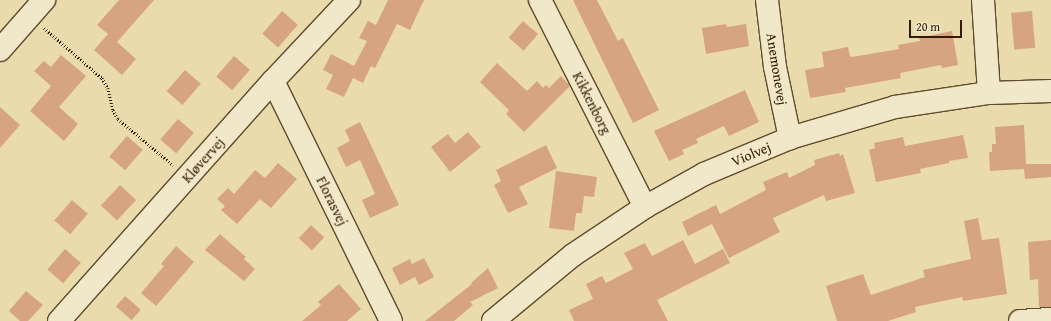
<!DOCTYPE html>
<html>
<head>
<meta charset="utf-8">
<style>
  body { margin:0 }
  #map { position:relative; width:1051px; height:321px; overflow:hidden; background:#e9dbac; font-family:"Gentium Book Plus",serif }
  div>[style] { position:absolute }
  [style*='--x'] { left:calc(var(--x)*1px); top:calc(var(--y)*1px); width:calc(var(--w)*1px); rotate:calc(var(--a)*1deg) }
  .building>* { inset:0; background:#d7a482; transform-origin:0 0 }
  .path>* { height:2.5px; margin-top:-1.25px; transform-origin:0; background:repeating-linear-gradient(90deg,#341b02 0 1px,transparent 0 3px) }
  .roads { filter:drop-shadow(1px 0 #614b2c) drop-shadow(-1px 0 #614b2c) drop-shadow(0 1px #614b2c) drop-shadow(0 -1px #614b2c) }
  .minor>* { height:22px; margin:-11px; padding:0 11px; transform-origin:11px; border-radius:11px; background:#f1e8c9 }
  span { translate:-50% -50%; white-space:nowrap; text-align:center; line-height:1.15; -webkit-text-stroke:4px #f1e8c9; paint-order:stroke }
  .street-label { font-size:14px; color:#341b02 }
  .scale { position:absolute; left:909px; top:20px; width:53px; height:18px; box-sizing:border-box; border:2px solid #341b02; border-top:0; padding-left:5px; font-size:12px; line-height:14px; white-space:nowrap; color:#341b02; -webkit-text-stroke:3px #f1e8c9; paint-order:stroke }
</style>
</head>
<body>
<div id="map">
  <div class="building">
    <i style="clip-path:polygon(119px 0,154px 0,117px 42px,136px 59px,122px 75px,94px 50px,108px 34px,97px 25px)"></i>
    <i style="clip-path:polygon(388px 0,424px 0,410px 30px,397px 24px,375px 68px,371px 66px,363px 83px,353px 78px,344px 97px,326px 89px,333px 75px,323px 70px,331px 54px,354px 66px,367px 41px,359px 38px,368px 21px,376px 25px)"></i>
    <i style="clip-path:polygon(573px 0,597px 0,618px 41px,623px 38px,659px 110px,633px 123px)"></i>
    <i style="left:282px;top:11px;width:21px;height:30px;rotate:41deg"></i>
    <i style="left:1032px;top:11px;width:37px;height:21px;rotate:85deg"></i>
    <i style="left:523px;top:21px;width:20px;height:22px;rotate:41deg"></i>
    <i style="clip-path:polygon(726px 24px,727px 27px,746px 24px,749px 46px,706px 54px,702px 28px)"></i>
    <i style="clip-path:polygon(952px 31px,958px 65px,942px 68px,941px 65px,900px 73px,901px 78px,845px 88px,846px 92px,810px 98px,805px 70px,824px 67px,822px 52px,848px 47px,850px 56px,852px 57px,899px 49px,898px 45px,920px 41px,919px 38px)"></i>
    <i style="clip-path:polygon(61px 55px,86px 76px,59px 107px,78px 124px,64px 141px,30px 111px,51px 86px,34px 71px,44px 61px,51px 67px)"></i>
    <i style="left:234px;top:56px;width:21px;height:27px;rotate:41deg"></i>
    <i style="clip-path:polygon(497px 63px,527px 91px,537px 81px,543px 88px,546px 85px,549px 88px,561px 76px,570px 86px,524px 132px,506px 114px,509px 110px,480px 82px)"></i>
    <i style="left:185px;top:70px;width:21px;height:28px;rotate:41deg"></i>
    <i style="clip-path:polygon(745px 90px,759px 122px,729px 136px,724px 126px,696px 139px,698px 143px,682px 150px,684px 154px,669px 161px,654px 131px)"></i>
    <i style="clip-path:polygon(0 107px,20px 125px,0 148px)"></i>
    <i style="left:178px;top:119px;width:21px;height:27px;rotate:41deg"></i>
    <i style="clip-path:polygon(360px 122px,399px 205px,370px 218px,362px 200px,375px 194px,360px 160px,346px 167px,337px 148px,350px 141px,345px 130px)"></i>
    <i style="clip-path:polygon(1024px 125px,1026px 164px,1051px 164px,1051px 177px,1025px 179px,1024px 169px,990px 171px,989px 152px,992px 152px,992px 144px,996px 144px,995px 127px)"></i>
    <i style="clip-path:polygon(468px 132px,481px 147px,450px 172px,431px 147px,448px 134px,455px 143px)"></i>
    <i style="clip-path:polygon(963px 135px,968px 158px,949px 161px,949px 163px,920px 169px,921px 173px,876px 182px,869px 150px,875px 148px,874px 143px,903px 137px,905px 146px)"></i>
    <i style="left:127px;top:136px;width:21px;height:27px;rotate:41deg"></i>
    <i style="clip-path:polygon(546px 145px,557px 168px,519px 187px,528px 204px,508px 213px,494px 185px,501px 181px,496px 170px)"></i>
    <i style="clip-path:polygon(839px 153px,840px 156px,843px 154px,855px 193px,826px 201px,824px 195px,773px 218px,780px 232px,729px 258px,712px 224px,688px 236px,682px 222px,716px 205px,720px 214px,766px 190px,763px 182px,787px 172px,789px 178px,815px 165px,814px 160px)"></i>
    <i style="clip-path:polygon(278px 163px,297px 179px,271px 208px,260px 199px,237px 224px,221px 210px,225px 206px,217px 199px,228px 188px,234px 194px,255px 170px,265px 178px)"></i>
    <i style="clip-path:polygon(556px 171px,597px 177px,594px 197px,584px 196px,582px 213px,576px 213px,574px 231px,549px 228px)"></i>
    <i style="left:120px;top:185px;width:22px;height:28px;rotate:43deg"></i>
    <i style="left:72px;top:200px;width:21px;height:27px;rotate:41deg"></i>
    <i style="clip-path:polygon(978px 218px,982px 240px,999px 238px,1007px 294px,963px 301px,962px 297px,915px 307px,916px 312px,888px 321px,837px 321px,826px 286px,863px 274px,871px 295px,925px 277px,923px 270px,971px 259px,964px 221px)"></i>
    <i style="left:311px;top:225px;width:18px;height:18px;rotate:43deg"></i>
    <i style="clip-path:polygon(220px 234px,246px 257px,244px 259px,255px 269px,244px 281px,205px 250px)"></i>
    <i style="clip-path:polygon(683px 240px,695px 264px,723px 249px,730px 263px,657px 300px,668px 321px,574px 321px,569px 310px,593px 299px,586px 284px,602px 276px,606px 283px,633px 269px,624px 253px,645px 243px,652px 256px)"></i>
    <i style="clip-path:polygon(1051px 240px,1051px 307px,1039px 307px,1038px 279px,1030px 280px,1028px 242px)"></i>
    <i style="clip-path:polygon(176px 246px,194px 262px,156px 306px,141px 293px,164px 266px,161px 264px)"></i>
    <i style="left:65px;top:249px;width:21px;height:27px;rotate:41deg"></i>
    <i style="clip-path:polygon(424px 258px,434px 277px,419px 285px,415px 277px,400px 285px,392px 268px,410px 259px,412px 264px)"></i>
    <i style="clip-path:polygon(488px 268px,498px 288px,470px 302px,473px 305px,454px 321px,425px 321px,472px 284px,471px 283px)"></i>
    <i style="clip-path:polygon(339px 284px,361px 309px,347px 321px,302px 321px,321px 305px,318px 302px)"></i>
    <i style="clip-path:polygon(26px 291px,43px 305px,28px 321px,20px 321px,9px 311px)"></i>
    <i style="left:125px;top:296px;width:21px;height:14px;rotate:41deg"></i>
  </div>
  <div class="path">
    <i style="--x:44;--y:28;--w:77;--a:40.8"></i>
    <i style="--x:102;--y:78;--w:12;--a:59"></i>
    <i style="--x:108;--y:88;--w:23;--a:77"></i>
    <i style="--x:113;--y:110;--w:10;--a:61"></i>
    <i style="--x:118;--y:119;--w:72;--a:39.9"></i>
  </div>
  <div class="roads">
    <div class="minor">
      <i style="--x:540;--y:0;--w:232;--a:63.1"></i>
      <i style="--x:767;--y:0;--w:67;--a:83.2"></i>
      <i style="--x:775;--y:67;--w:73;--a:78.1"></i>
      <i style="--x:983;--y:0;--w:93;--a:86.3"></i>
      <i style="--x:0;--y:50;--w:67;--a:-48.7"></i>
      <i style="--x:273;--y:81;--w:267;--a:63.8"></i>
      <i style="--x:59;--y:321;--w:322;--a:-48.3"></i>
      <i style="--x:273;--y:81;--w:111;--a:-46.8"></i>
      <i style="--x:493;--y:321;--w:104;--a:-39.5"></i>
      <i style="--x:573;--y:255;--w:87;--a:-33.7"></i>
      <i style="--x:645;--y:207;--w:68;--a:-29.2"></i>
      <i style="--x:704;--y:174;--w:93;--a:-22.7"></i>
      <i style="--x:790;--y:138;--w:109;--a:-16.4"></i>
      <i style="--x:895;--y:107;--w:95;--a:-8.5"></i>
      <i style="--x:989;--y:93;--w:62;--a:-1.8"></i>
      <i style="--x:1020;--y:321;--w:31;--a:-4"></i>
    </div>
  </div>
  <div class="street-label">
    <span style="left:777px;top:69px;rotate:81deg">Anemonevej</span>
    <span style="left:592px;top:103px;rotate:63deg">Kikkenborg</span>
    <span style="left:751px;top:154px;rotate:-23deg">Violvej</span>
    <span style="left:203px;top:160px;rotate:-48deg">Kløvervej</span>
    <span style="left:332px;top:201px;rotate:64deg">Florasvej</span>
  </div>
  <div class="scale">20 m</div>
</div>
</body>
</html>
